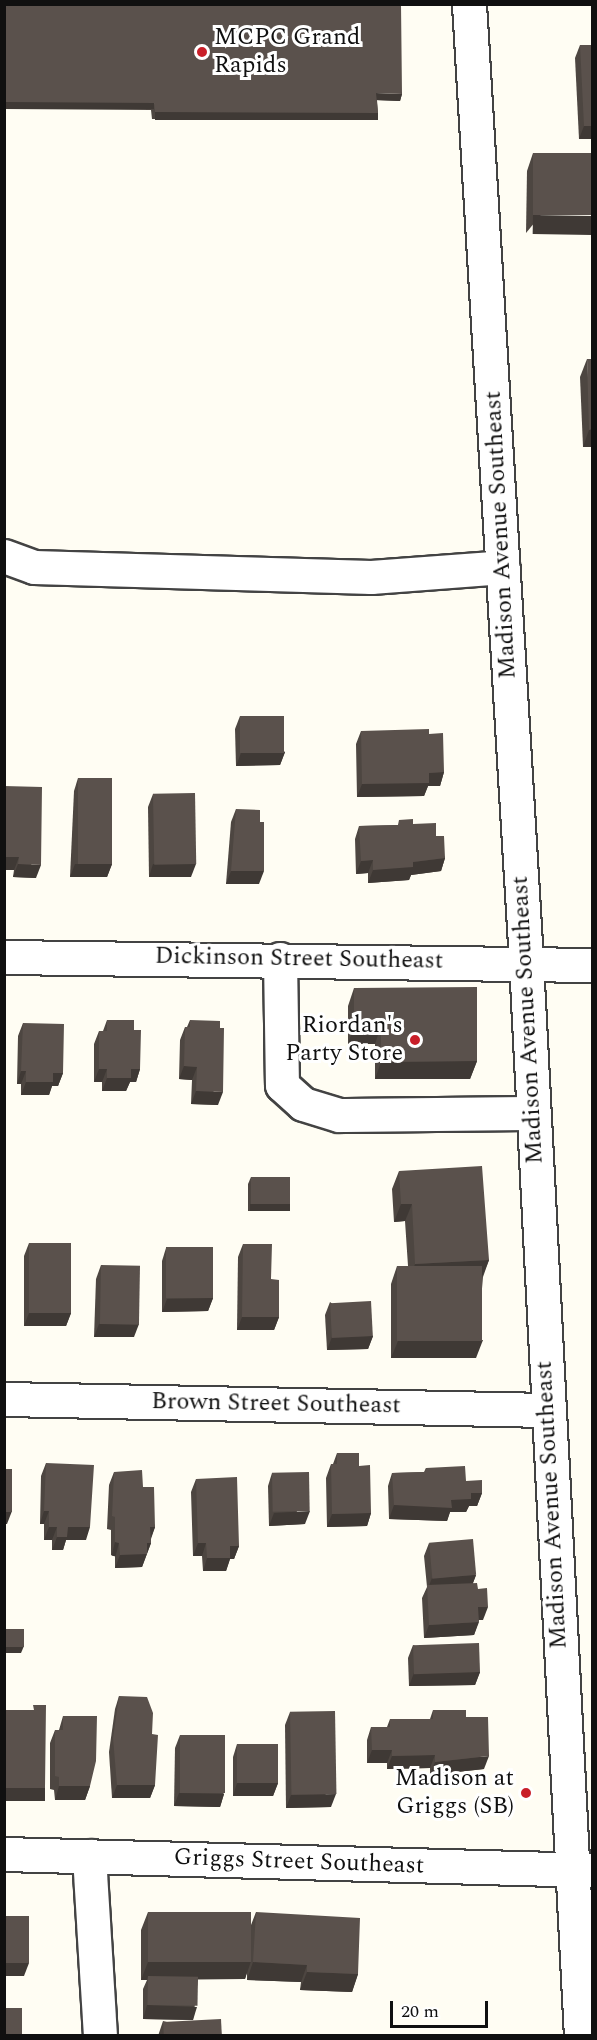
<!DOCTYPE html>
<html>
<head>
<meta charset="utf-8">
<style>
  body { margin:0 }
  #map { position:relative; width:597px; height:2040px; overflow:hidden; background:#fffdf3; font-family:Spectral,serif }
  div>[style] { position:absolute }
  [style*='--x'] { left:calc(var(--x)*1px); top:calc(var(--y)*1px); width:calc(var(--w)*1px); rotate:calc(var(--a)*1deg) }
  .roads { filter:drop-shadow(2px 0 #434343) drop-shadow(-2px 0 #434343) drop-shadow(0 2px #434343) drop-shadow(0 -2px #434343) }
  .minor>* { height:33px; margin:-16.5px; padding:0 16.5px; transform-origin:16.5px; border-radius:16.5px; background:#fff }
  .wall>* { inset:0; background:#4d4641 }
  .shaded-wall>* { inset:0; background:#3f3935; transform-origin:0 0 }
  .building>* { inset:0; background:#5a514c; transform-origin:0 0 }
  .dots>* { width:16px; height:16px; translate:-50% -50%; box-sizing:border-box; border:3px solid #fff; border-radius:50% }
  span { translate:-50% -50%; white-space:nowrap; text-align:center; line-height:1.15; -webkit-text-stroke:6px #fff; paint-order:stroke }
  .poi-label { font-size:24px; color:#101010 }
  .left { translate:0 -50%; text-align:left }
  .right { translate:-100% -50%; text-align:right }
  .street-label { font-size:24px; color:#101010 }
  .frame { position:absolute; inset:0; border:6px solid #101010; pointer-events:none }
  .scale { position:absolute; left:390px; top:2001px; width:98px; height:27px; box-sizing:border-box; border:3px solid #101010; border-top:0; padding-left:8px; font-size:18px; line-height:21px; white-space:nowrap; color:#101010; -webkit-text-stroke:4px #fff; paint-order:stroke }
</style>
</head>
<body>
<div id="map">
  <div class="roads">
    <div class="minor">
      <i style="--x:469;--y:4;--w:960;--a:86.59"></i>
      <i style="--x:526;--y:962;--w:1075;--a:87.07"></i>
      <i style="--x:4;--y:556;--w:32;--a:20"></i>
      <i style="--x:34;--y:567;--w:337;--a:1.7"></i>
      <i style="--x:371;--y:577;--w:132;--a:-4.3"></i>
      <i style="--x:4;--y:957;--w:588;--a:0.78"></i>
      <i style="--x:280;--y:959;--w:126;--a:89.1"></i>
      <i style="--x:282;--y:1085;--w:28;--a:42"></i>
      <i style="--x:303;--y:1104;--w:38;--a:17"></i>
      <i style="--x:339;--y:1115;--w:194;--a:-0.6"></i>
      <i style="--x:4;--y:1399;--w:543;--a:1.16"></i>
      <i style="--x:4;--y:1854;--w:586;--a:1.56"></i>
      <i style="--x:89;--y:1856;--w:180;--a:86.5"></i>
    </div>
  </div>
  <div class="wall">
    <i style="clip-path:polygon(580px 45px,592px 45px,592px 139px,579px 139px,575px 58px)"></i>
    <i style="clip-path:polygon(402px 94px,400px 101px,377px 100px,378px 113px,375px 120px,152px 119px,151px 110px,4px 109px)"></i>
    <i style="clip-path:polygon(533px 153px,592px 153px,526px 233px,527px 171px)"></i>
    <i style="clip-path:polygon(587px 359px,592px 447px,583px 447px,580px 377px)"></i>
    <i style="clip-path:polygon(240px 716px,285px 752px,280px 765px,236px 766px,235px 729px)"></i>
    <i style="clip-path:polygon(361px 731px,429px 734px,444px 772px,440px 786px,428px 786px,424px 796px,357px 797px,356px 744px)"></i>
    <i style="clip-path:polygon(78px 778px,112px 864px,107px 877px,70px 877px,74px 791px)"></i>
    <i style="clip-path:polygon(4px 786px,36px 878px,13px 877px,14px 870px,4px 870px)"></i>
    <i style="clip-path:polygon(153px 794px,191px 877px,149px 877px,148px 807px)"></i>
    <i style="clip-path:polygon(236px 809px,259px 884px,226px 884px,231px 822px)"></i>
    <i style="clip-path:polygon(399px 820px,413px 824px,436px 836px,445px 858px,441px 871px,411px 875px,409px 880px,368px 883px,368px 873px,356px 874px,355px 839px,359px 826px,398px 825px)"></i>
    <i style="clip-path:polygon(354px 988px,477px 1061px,470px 1079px,375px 1079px,375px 1044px,348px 1044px,348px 1006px)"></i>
    <i style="clip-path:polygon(107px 1020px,134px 1030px,140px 1069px,136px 1082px,130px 1082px,126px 1091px,102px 1091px,102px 1082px,94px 1082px,94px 1044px,99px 1031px,103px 1031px)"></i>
    <i style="clip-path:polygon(190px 1020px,218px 1105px,191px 1104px,192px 1080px,179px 1079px,180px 1040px,185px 1027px,187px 1027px)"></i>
    <i style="clip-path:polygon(23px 1023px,63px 1073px,58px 1086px,52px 1086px,49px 1095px,21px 1095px,21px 1084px,17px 1084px,18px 1036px)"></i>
    <i style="clip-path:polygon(399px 1171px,489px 1260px,483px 1277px,476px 1358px,391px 1358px,391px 1284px,397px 1266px,408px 1266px,405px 1221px,394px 1222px,392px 1189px)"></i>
    <i style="clip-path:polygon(251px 1177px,287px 1211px,248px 1211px,248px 1184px)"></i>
    <i style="clip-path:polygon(29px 1243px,71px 1313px,66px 1326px,24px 1326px,24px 1256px)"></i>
    <i style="clip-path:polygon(243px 1244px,271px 1279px,279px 1317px,274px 1330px,237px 1330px,238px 1257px)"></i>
    <i style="clip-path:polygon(166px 1248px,213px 1298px,208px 1311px,162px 1312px,162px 1261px)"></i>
    <i style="clip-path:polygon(101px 1265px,134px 1337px,94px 1337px,96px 1279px)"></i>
    <i style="clip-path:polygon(330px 1302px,373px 1336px,368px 1349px,327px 1350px,325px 1315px)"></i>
    <i style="clip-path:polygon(337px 1453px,359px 1466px,371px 1513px,367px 1526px,327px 1527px,326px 1478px,331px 1464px,333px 1464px)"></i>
    <i style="clip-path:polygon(46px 1463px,86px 1540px,66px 1540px,63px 1550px,52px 1550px,52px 1540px,44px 1540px,44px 1524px,40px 1524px,41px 1476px)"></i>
    <i style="clip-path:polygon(426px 1468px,466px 1481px,482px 1493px,477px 1506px,469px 1506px,466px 1512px,450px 1512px,447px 1521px,389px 1519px,388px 1486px,392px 1473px,424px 1472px)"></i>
    <i style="clip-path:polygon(114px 1472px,143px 1487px,155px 1527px,151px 1539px,151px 1543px,142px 1567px,115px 1568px,115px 1556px,111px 1555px,111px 1530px,107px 1529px,109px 1485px)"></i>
    <i style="clip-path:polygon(272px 1473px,305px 1524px,269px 1526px,268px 1486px)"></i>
    <i style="clip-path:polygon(196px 1479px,239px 1546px,234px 1559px,230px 1559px,226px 1571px,203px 1571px,202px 1556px,193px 1556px,191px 1492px)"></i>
    <i style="clip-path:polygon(429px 1543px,476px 1575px,473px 1583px,483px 1620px,479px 1620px,474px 1635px,424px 1638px,422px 1598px,427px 1587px,424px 1556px)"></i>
    <i style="clip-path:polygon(413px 1645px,480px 1672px,475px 1685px,409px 1686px,408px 1658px)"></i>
    <i style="clip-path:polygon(119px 1696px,155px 1785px,150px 1798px,112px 1798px,109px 1752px,115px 1709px)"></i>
    <i style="clip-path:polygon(433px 1710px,466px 1717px,484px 1769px,430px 1775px,430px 1768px,387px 1769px,387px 1763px,367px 1763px,367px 1740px,371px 1727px,387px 1727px,390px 1719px,430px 1719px)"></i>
    <i style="clip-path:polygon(290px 1712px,331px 1807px,286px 1808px,285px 1725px)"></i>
    <i style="clip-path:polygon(63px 1716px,90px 1786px,85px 1800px,55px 1800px,54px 1790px,50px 1789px,50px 1743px,55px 1730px,59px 1730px)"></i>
    <i style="clip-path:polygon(180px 1735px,224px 1794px,220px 1807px,174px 1806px,175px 1748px)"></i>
    <i style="clip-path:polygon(237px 1744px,278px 1783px,273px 1796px,233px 1796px,233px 1757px)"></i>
    <i style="clip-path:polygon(148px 1912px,251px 1925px,256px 1912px,358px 1974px,352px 1992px,300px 1990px,301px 1982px,247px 1980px,247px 1972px,245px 1979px,198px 1979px,193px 2020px,143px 2019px,143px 1989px,147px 1980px,141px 1980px,141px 1930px)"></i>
    <i style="clip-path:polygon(163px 2021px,222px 2036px,158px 2036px)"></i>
  </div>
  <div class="shaded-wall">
    <i style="clip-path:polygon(376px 93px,402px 94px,400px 101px,373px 100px)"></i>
    <i style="left:4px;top:102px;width:150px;height:7px"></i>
    <i style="left:155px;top:112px;width:223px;height:8px"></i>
    <i style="clip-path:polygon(584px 126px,592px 126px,592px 139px,579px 139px)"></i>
    <i style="left:533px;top:215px;width:59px;height:19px;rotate:1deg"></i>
    <i style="clip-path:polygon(592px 429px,592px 447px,583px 447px,589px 430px)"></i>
    <i style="clip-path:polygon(285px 752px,280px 765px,236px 766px,241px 753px)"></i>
    <i style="clip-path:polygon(444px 772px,440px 786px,428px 786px,424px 796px,357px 797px,362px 784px,429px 773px)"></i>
    <i style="clip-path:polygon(4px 857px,19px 857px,14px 870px,4px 870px)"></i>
    <i style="clip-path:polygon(445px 858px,441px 871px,411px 875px,409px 880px,368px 883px,373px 870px,413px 862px)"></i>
    <i style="clip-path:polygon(373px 860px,368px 873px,356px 874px,361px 861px)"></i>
    <i style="clip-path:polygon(18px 864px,41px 865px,36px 878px,13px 877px)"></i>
    <i style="clip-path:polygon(75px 864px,112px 864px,107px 877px,70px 877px)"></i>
    <i style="clip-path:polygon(153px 864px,196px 864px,191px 877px,149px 877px)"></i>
    <i style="clip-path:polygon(231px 871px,264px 871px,259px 884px,226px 884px)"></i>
    <i style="clip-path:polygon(354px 1026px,381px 1026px,375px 1044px,348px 1044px)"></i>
    <i style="clip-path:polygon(477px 1061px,470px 1079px,375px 1079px,381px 1062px)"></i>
    <i style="clip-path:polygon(184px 1066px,197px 1067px,192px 1080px,179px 1079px)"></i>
    <i style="clip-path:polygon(99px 1069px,107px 1069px,102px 1082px,94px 1082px)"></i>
    <i style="clip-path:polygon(131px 1069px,140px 1069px,136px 1082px,130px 1082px,126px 1091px,102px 1091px,107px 1078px)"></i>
    <i style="clip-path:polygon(21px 1071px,26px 1071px,21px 1084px,17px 1084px)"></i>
    <i style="clip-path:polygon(53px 1073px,63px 1073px,58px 1086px,52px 1086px,49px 1095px,21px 1095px,26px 1082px)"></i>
    <i style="clip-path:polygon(196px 1091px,223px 1092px,218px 1105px,191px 1104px)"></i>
    <i style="left:250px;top:1204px;width:40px;height:7px"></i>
    <i style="clip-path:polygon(401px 1204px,412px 1204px,405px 1221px,394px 1222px)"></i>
    <i style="clip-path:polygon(489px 1260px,482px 1277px,409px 1282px,415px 1264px)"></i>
    <i style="clip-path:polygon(213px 1298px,208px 1311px,162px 1312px,167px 1299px)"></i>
    <i style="clip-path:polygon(29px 1313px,71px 1313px,66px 1326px,24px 1326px)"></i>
    <i style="clip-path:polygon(242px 1317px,279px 1317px,274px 1330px,237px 1330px)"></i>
    <i style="clip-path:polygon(99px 1324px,139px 1324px,134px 1337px,94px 1337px)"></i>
    <i style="clip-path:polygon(373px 1336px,368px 1349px,327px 1350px,332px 1337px)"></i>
    <i style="clip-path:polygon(483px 1340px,476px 1358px,391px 1358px,398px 1341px)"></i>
    <i style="clip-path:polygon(471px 1493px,482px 1493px,477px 1506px,469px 1506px,466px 1512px,450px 1512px,447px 1521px,389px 1519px,394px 1505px,451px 1500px)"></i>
    <i style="clip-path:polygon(12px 1511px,7px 1524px,4px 1524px,4px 1512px)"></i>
    <i style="clip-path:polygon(44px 1511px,49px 1511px,44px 1524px,40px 1524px)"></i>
    <i style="clip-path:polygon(310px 1511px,305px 1524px,269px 1526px,274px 1513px)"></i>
    <i style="clip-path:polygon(371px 1513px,367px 1526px,327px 1527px,332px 1514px)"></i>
    <i style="clip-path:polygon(49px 1527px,57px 1527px,52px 1540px,44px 1540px)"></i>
    <i style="clip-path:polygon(68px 1527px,90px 1527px,86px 1540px,66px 1540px,63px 1550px,52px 1550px,57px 1537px)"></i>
    <i style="clip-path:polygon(150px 1527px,155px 1527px,150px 1540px)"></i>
    <i style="left:115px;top:1542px;width:4px;height:14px;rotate:14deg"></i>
    <i style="clip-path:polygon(147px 1543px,151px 1543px,142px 1567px,115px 1568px,120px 1555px)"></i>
    <i style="clip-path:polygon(198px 1543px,206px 1543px,202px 1556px,193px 1556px)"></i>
    <i style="clip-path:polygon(230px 1546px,239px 1546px,234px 1559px,230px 1559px,226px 1571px,203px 1571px,207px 1558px)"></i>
    <i style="clip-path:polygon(476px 1575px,471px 1588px,427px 1591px,432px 1578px)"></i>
    <i style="clip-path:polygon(478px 1607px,488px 1607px,483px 1620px,473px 1620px)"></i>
    <i style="clip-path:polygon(479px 1622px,474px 1635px,424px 1638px,429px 1625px)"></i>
    <i style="clip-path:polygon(24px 1646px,21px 1653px,4px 1653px,4px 1647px)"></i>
    <i style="clip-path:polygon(480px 1672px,475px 1685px,409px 1686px,414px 1673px)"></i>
    <i style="clip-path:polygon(372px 1750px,392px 1750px,387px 1763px,367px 1763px)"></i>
    <i style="clip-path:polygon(435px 1755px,430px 1768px,387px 1769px,392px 1756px)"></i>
    <i style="clip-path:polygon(489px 1756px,484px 1769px,430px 1775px,435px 1762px)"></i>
    <i style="clip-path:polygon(237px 1783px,278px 1783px,273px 1796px,233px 1796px)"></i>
    <i style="clip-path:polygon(117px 1785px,155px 1785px,150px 1798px,112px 1798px)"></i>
    <i style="clip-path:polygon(59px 1786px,90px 1786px,85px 1800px,55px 1800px)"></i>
    <i style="left:4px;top:1788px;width:41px;height:13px"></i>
    <i style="clip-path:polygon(179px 1793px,224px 1794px,220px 1807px,174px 1806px)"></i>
    <i style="clip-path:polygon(336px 1794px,331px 1807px,286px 1808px,291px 1795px)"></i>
    <i style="clip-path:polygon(251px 1961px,245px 1979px,148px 1980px,148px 1976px,147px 1980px,141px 1980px,148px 1962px)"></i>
    <i style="clip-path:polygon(253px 1962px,307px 1965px,301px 1982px,247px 1980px)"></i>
    <i style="clip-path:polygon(4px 1963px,29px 1963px,24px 1976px,4px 1976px)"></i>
    <i style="clip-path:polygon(307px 1972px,358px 1974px,352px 1992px,300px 1990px)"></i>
    <i style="clip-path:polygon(147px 2005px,197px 2007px,193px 2020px,143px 2019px)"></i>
  </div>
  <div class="building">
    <i style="clip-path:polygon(4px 4px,401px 4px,402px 94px,376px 93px,378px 113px,155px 112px,154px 103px,4px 102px)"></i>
    <i style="clip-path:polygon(580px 45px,592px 45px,592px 126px,584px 126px)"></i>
    <i style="left:533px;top:153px;width:59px;height:62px"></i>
    <i style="clip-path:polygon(587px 359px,592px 359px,592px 429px,589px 430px)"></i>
    <i style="left:240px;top:716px;width:44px;height:37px"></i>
    <i style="clip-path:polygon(429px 729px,429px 734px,443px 733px,444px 772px,429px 773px,429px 783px,362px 784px,361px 731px)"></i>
    <i style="left:78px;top:778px;width:34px;height:86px"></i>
    <i style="clip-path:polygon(4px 786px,42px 787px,41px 865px,18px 864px,19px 857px,4px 857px)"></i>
    <i style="left:195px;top:793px;width:71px;height:42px;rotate:89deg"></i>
    <i style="clip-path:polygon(236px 809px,260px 810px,260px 822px,264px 822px,264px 871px,231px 871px)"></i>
    <i style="clip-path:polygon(413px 819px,413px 824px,436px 823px,436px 836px,444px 836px,445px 858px,413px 862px,413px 867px,373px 870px,373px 860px,361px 861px,359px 826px,399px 825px,399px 820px)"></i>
    <i style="clip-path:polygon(477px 987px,477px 1061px,381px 1062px,381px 1026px,354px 1026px,354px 988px)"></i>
    <i style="clip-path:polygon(107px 1020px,134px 1020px,134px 1030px,141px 1030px,140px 1069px,131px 1069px,131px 1078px,107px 1078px,107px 1069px,99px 1069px,99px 1031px,107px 1031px)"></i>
    <i style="clip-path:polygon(190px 1020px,220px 1021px,220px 1028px,224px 1028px,223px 1092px,196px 1091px,197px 1067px,184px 1066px,185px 1027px,190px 1027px)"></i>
    <i style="clip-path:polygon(23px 1023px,64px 1024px,63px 1073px,53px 1073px,53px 1082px,26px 1082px,26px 1071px,21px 1071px)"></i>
    <i style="clip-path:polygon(482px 1166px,489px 1260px,415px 1264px,412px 1204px,401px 1204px,399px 1171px)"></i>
    <i style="left:251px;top:1177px;width:39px;height:27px"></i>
    <i style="left:29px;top:1243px;width:42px;height:70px"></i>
    <i style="clip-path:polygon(243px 1244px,272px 1244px,271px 1279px,279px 1280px,279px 1317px,242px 1317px)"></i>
    <i style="left:213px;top:1247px;width:51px;height:47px;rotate:90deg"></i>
    <i style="left:101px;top:1265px;width:39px;height:59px;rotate:1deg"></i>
    <i style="left:397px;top:1266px;width:85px;height:75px"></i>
    <i style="left:371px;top:1301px;width:35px;height:41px;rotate:87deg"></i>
    <i style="clip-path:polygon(337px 1453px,359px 1453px,359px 1466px,370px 1465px,371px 1513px,332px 1514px,331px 1464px,337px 1464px)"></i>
    <i style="clip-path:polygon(46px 1463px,94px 1465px,90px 1527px,68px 1527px,67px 1537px,57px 1537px,57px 1527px,49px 1527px,49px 1511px,44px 1511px)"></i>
    <i style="clip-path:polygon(465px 1466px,466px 1481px,482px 1480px,482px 1493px,471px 1493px,471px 1499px,451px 1500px,452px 1508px,394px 1505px,392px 1473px,425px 1472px,426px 1468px)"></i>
    <i style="left:4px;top:1469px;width:8px;height:43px"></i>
    <i style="clip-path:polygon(142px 1470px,143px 1487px,154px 1487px,155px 1527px,150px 1527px,151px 1543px,147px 1543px,147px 1554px,120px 1555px,119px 1543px,115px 1542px,115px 1517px,112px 1516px,114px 1472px)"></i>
    <i style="left:309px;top:1472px;width:39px;height:37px;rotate:89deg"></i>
    <i style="clip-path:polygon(237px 1477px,239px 1546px,230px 1546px,230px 1558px,207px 1558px,206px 1543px,198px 1543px,196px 1479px)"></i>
    <i style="left:473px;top:1539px;width:36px;height:44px;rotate:85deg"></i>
    <i style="clip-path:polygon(477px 1583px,478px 1589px,487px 1588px,488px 1607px,478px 1607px,479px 1622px,429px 1625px,427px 1585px)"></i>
    <i style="left:4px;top:1629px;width:20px;height:18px"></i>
    <i style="left:479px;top:1643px;width:29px;height:66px;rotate:88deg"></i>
    <i style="left:4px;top:1668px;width:2px;height:29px"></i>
    <i style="clip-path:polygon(119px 1696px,147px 1697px,153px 1713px,152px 1734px,158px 1735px,155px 1785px,117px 1785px,113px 1738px)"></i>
    <i style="clip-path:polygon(33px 1705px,46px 1705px,45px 1788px,4px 1788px,4px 1710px,34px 1710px)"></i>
    <i style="clip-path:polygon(433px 1710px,466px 1710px,466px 1717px,488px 1717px,489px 1756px,435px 1762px,435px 1755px,392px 1756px,392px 1750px,372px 1750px,371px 1727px,390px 1727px,390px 1719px,433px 1719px)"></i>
    <i style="left:335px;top:1711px;width:83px;height:45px;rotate:89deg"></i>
    <i style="clip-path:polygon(63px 1716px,97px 1716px,96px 1761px,90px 1786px,59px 1786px,59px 1777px,55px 1776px,55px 1730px,63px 1730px)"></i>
    <i style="left:180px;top:1735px;width:45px;height:58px"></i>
    <i style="left:237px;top:1744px;width:41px;height:39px"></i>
    <i style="left:148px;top:1912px;width:103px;height:50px"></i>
    <i style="clip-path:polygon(256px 1912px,360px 1918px,358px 1974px,307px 1972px,307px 1965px,253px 1962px)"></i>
    <i style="left:4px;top:1916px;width:25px;height:47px"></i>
    <i style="left:148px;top:1976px;width:50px;height:29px;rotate:1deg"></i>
    <i style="left:4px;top:2008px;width:18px;height:28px"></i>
    <i style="left:221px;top:2019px;width:17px;height:58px;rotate:87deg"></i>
  </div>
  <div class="dots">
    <i style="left:202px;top:52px;background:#c91f29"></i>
    <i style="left:415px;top:1040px;background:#c91f29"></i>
    <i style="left:526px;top:1793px;background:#c91f29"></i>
  </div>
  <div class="poi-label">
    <span class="left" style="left:214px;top:52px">MCPC Grand<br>Rapids</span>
    <span class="right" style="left:403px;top:1040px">Riordan's<br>Party Store</span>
    <span class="right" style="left:514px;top:1793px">Madison at<br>Griggs (SB)</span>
  </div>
  <div class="street-label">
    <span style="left:501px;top:535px;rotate:-93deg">Madison Avenue Southeast</span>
    <span style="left:299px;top:959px;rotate:1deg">Dickinson Street Southeast</span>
    <span style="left:528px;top:1020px;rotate:-93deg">Madison Avenue Southeast</span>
    <span style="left:276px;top:1404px;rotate:1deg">Brown Street Southeast</span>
    <span style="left:552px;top:1505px;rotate:-93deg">Madison Avenue Southeast</span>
    <span style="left:299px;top:1862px;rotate:2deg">Griggs Street Southeast</span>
  </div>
  <div class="frame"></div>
  <div class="scale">20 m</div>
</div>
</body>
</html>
